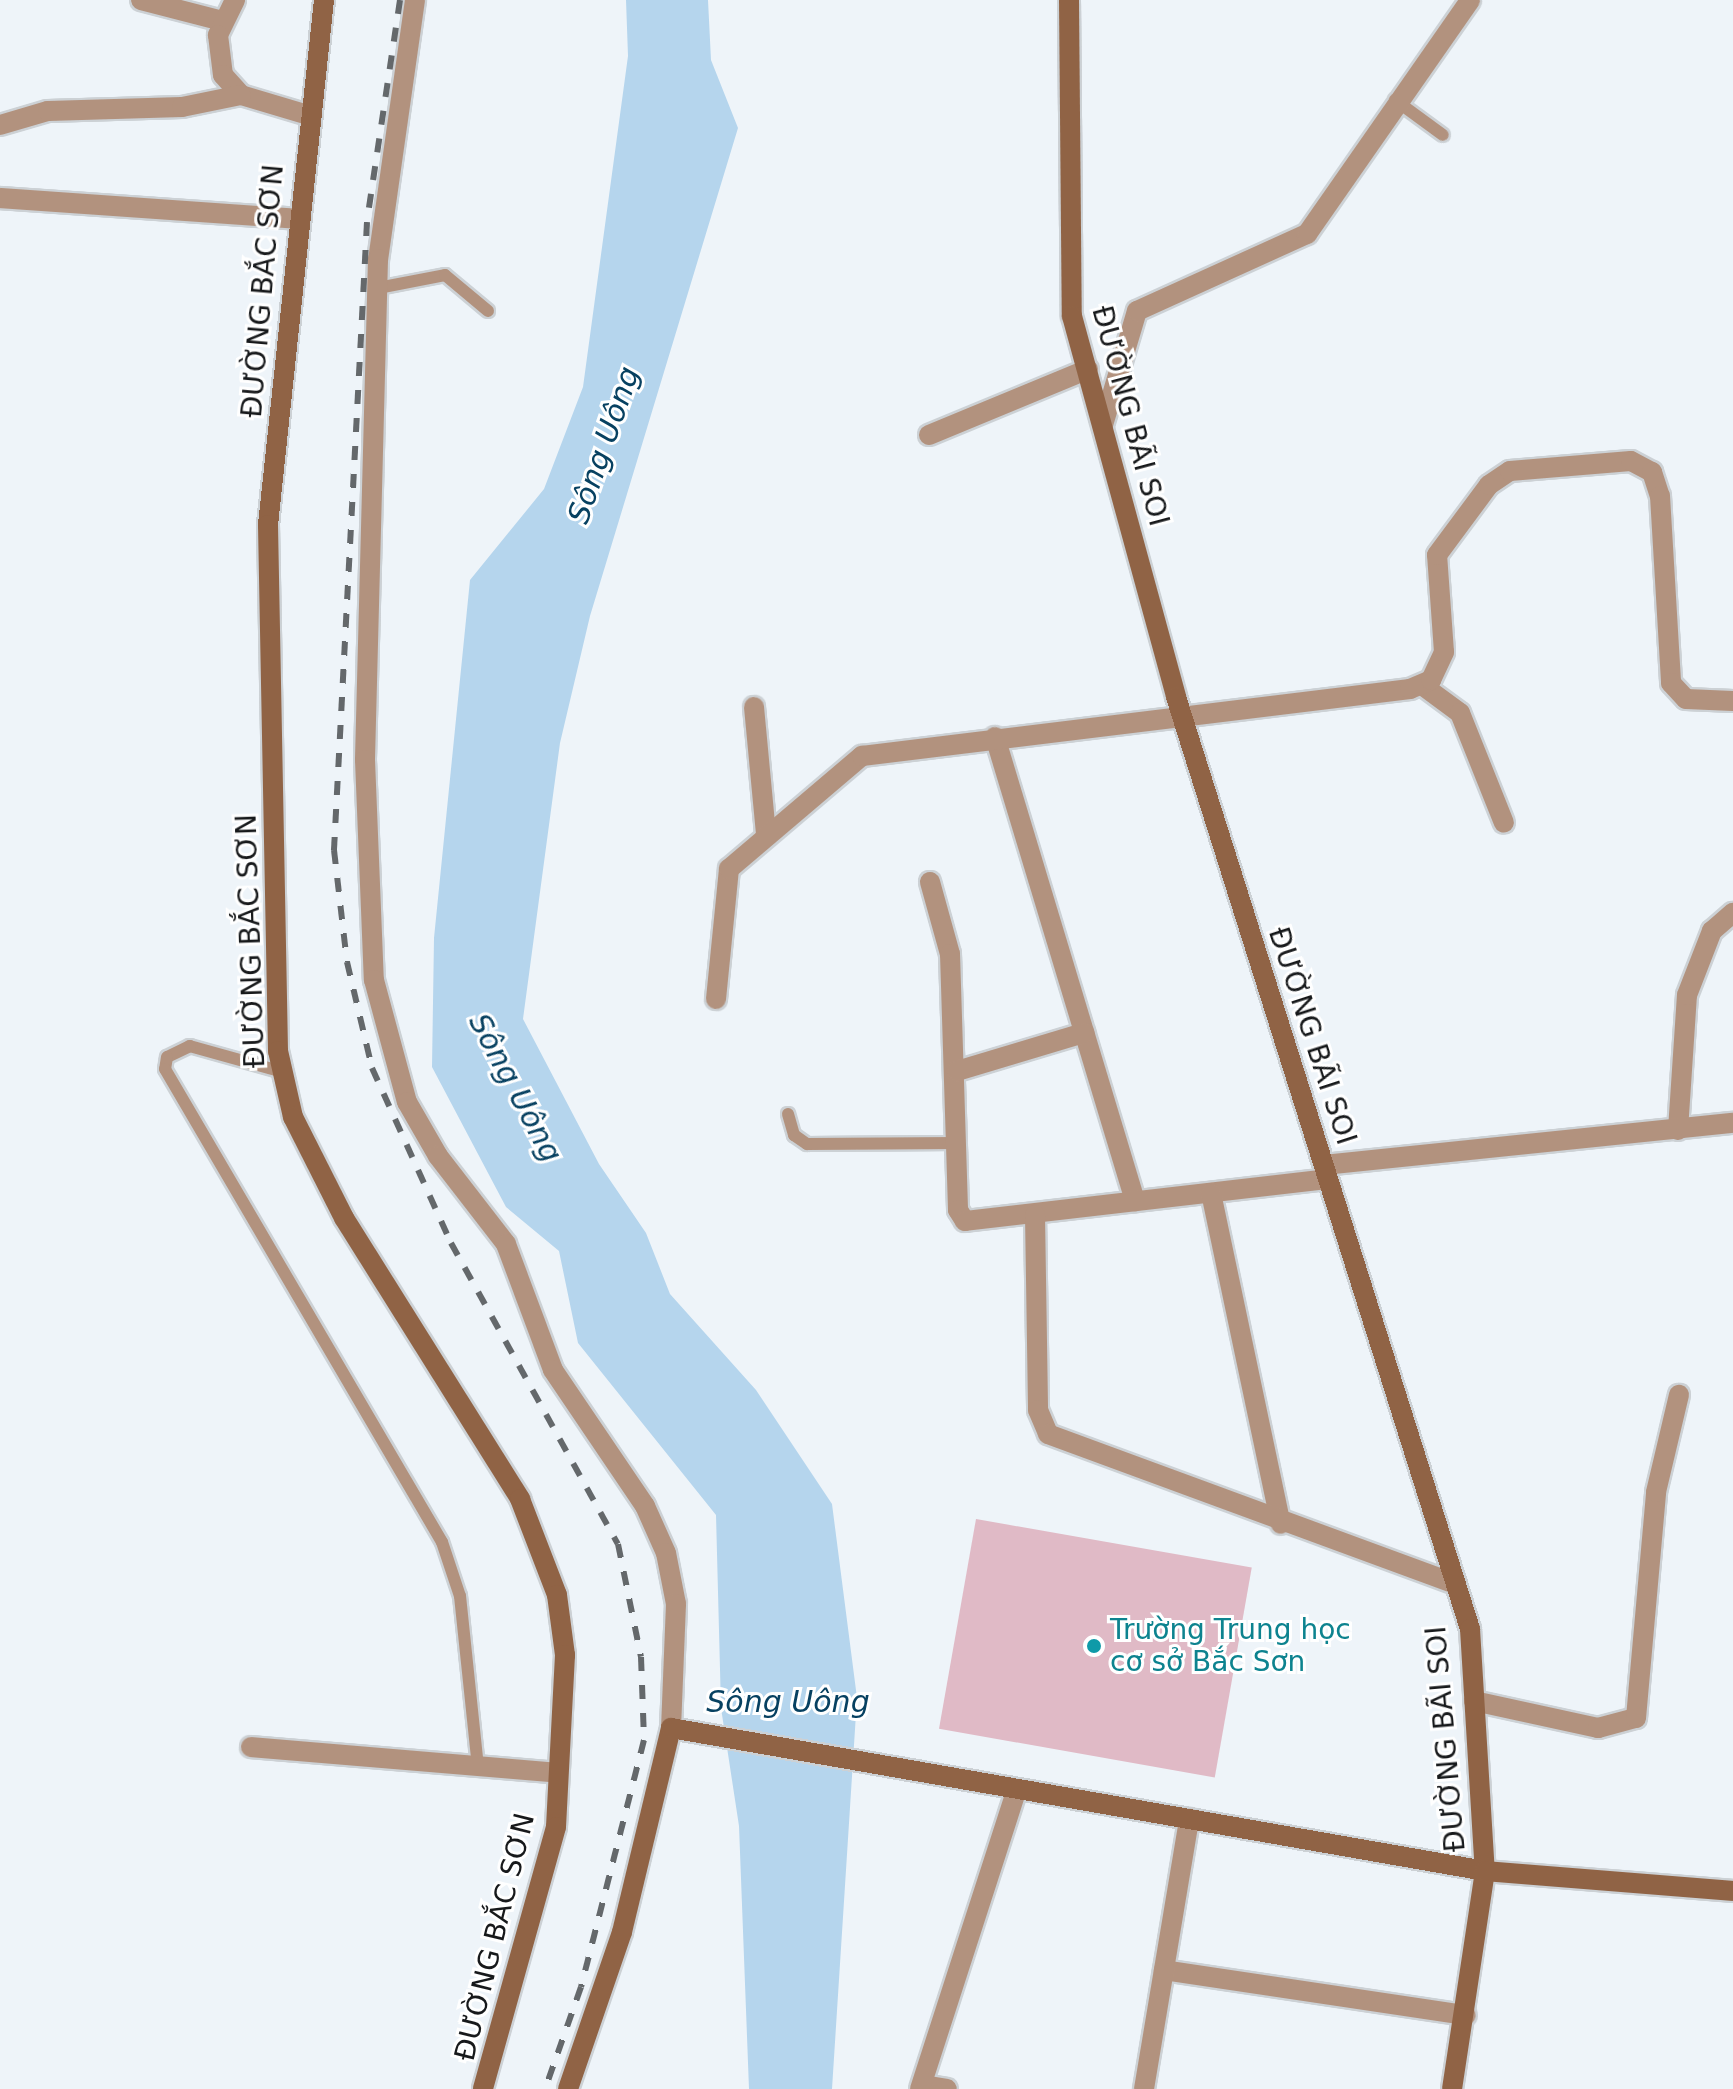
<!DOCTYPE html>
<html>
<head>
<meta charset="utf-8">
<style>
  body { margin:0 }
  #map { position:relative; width:1733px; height:2089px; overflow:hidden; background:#eef4f9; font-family:"DejaVu Sans",sans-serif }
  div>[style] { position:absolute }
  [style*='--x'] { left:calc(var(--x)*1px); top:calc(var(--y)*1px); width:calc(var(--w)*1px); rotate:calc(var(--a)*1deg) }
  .water>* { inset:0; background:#b5d5ed }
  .building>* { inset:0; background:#e0bac6; transform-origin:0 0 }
  .roads { filter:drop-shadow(2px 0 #ccd1d5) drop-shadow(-2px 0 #ccd1d5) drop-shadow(0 2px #ccd1d5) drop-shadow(0 -2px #ccd1d5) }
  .lane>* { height:12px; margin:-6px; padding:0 6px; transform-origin:6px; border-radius:6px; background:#b2927e }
  .street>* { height:20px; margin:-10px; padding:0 10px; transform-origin:10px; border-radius:10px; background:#b2927e }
  .secondary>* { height:20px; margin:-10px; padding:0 10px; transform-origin:10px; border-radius:10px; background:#906345 }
  .rail>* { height:6px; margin-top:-3px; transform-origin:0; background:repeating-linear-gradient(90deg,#64686b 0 14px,transparent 0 28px) }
  .dots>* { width:22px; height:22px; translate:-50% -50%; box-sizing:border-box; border:4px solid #fff; border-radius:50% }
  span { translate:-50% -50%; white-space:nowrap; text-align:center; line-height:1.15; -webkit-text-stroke:6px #fff; paint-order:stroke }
  .street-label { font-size:28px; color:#17191b }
  .culture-label { font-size:28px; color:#0d838f }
  .left { translate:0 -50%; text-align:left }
  .water-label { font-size:30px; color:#074161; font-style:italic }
</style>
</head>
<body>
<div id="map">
  <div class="water">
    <i style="clip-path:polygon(626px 0,708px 0,711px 60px,738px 128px,590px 616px,560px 743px,523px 1019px,599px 1164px,646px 1233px,670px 1294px,756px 1390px,832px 1504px,857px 1698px,832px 2089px,749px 2089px,739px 1826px,721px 1708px,716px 1515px,578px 1343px,559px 1251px,506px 1207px,432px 1067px,434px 938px,470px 580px,544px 489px,583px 387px,628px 56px)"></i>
  </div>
  <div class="building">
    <i style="left:976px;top:1519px;width:280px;height:213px;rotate:10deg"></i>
  </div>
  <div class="roads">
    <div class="lane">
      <i style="--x:1395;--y:100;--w:59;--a:36.1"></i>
      <i style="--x:378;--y:288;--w:68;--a:-11"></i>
      <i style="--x:445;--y:275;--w:56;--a:39.9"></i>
      <i style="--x:283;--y:1072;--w:97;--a:-164.4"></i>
      <i style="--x:190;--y:1046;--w:25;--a:154"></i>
      <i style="--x:167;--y:1057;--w:12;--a:99"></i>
      <i style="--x:165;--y:1069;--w:548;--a:59.65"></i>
      <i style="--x:442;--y:1542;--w:57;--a:71.6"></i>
      <i style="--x:460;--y:1596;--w:171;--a:84"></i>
      <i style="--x:788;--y:1114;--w:22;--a:74"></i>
      <i style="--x:794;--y:1135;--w:16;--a:35"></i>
      <i style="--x:807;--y:1144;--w:150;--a:-0.4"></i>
    </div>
    <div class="street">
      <i style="--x:141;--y:0;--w:84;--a:14.5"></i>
      <i style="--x:235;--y:0;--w:39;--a:116"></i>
      <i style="--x:218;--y:35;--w:40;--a:82.9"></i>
      <i style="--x:223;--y:75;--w:27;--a:48"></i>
      <i style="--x:241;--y:95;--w:70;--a:16.6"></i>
      <i style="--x:415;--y:0;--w:262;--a:98.1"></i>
      <i style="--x:378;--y:259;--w:501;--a:91.49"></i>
      <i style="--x:365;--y:760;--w:220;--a:87.7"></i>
      <i style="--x:374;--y:980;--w:126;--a:74.9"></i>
      <i style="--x:407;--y:1102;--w:62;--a:60.1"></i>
      <i style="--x:438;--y:1156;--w:111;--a:52.3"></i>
      <i style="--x:506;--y:1244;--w:134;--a:69.5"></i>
      <i style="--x:553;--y:1370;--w:164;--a:55.9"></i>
      <i style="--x:645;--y:1506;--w:51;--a:65.9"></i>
      <i style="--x:666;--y:1553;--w:52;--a:78.9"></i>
      <i style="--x:676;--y:1604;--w:124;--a:92.3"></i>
      <i style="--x:0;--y:125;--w:50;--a:-16.3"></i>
      <i style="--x:48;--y:111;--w:134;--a:-1.7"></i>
      <i style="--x:182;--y:107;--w:60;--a:-11.5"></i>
      <i style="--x:0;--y:198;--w:298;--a:4"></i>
      <i style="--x:1103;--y:425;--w:119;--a:-73.4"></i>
      <i style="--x:1137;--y:311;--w:187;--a:-24.4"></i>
      <i style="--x:1307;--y:234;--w:285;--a:-55.1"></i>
      <i style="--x:929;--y:435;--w:172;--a:-22.5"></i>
      <i style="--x:1422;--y:685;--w:47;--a:36.4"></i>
      <i style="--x:1460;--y:713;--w:118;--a:68.2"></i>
      <i style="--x:754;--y:707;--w:127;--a:84.6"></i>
      <i style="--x:995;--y:737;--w:485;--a:73.2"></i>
      <i style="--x:930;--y:882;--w:75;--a:74.5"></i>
      <i style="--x:950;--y:954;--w:256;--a:88.2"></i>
      <i style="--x:958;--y:1210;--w:13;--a:58"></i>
      <i style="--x:965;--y:1221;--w:365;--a:-6.6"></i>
      <i style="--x:716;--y:999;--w:131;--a:-84.3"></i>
      <i style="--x:729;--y:869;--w:175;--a:-40.4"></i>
      <i style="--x:862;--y:756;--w:552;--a:-6.97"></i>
      <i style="--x:1410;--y:689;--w:23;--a:-23"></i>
      <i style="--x:1431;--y:680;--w:31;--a:-65"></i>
      <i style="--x:1444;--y:652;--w:97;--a:-94.1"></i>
      <i style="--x:1437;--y:555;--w:87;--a:-53.4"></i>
      <i style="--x:1489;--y:485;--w:25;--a:-34"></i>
      <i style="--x:1510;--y:471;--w:121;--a:-4.7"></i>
      <i style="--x:1631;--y:461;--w:24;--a:28"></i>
      <i style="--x:1652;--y:472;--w:25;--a:72"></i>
      <i style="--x:1660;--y:496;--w:187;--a:86.6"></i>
      <i style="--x:1671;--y:683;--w:22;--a:47"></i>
      <i style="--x:1686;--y:699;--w:47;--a:2.4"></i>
      <i style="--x:957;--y:1071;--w:133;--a:-16.7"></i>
      <i style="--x:1678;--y:1130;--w:135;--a:-86.2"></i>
      <i style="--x:1687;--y:995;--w:69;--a:-68.7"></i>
      <i style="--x:1712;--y:931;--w:28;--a:-41"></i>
      <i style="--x:1324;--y:1165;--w:411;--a:-5.9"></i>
      <i style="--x:1211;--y:1193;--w:338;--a:78.1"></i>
      <i style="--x:1035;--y:1215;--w:195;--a:89.1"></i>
      <i style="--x:1038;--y:1410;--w:26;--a:67"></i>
      <i style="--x:1048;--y:1434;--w:434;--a:20.2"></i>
      <i style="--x:1474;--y:1701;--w:127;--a:12.3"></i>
      <i style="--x:1598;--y:1728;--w:39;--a:-15"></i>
      <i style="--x:1636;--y:1718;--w:227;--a:-84.9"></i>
      <i style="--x:1656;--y:1492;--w:100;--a:-76.7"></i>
      <i style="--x:251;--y:1747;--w:308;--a:4.8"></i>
      <i style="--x:1164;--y:1970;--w:305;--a:8.5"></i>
      <i style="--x:922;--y:2085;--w:25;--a:9"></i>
      <i style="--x:920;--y:2089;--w:315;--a:-72.1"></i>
      <i style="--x:1144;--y:2089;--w:274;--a:-80.5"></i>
    </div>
    <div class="secondary">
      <i style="--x:324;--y:0;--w:528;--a:96.09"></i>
      <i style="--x:268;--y:525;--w:526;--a:88.91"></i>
      <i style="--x:278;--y:1051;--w:68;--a:77.2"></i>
      <i style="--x:293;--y:1117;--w:113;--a:63.2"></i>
      <i style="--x:344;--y:1218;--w:332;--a:57.9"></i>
      <i style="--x:520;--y:1499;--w:103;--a:68.9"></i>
      <i style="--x:557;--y:1595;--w:61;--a:82.4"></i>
      <i style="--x:565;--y:1655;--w:172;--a:93"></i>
      <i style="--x:556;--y:1827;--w:272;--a:105.6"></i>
      <i style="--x:1069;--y:0;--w:316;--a:89.5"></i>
      <i style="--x:1072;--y:316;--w:395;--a:74.7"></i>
      <i style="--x:1176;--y:697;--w:977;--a:72.49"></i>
      <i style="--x:1470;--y:1629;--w:242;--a:86.5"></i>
      <i style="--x:1485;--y:1871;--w:220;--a:98.6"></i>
      <i style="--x:568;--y:2089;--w:166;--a:-71"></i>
      <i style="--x:622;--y:1932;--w:210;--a:-76.5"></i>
      <i style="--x:671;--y:1728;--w:826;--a:9.96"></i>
      <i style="--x:1485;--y:1871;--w:249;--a:4.6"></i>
    </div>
  </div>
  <div class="rail">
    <i style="--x:400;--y:0;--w:224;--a:98.5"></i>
    <i style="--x:367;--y:222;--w:629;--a:93.01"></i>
    <i style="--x:334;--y:850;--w:113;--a:83.4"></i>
    <i style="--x:347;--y:962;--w:109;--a:76.7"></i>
    <i style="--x:372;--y:1068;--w:192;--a:65.7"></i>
    <i style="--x:451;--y:1243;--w:344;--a:61"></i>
    <i style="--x:618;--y:1544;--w:115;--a:78.5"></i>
    <i style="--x:641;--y:1657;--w:83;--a:87.9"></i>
    <i style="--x:644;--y:1740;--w:255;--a:104.3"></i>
    <i style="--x:581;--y:1987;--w:108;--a:109.4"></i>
  </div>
  <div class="dots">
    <i style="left:1094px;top:1646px;background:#0f9aa8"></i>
  </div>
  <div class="street-label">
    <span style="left:263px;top:291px;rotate:-85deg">ĐƯỜNG BẮC SƠN</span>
    <span style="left:1130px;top:416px;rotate:75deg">ĐƯỜNG BÃI SOI</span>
    <span style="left:251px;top:941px;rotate:-92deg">ĐƯỜNG BẮC SƠN</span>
    <span style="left:1312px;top:1036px;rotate:72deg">ĐƯỜNG BÃI SOI</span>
    <span style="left:1446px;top:1739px;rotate:-95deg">ĐƯỜNG BÃI SOI</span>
    <span style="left:495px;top:1937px;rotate:-76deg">ĐƯỜNG BẮC SƠN</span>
  </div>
  <div class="culture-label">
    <span class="left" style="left:1110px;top:1646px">Trường Trung học<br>cơ sở Bắc Sơn</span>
  </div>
  <div class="water-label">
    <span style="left:604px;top:445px;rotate:-71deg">Sông Uông</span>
    <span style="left:515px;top:1088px;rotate:62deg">Sông Uông</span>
    <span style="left:788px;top:1702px">Sông Uông</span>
  </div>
</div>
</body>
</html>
